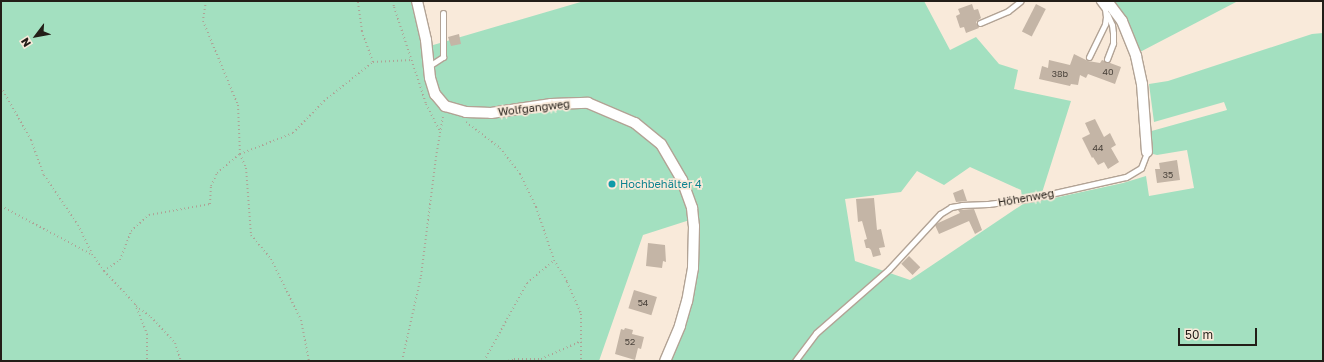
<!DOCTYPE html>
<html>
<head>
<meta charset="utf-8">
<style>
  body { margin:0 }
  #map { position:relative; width:1324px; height:362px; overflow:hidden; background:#f9eada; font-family:"Golos Text",sans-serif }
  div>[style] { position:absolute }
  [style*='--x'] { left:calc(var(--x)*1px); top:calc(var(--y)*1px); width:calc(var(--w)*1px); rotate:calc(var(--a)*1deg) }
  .green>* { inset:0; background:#a3e0c0 }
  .building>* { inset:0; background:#c4b5a6; transform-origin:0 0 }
  .path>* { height:2px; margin-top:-1px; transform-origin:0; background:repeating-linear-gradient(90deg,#aea396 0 1px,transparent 0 4px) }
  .roads { filter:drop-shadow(1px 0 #b2a395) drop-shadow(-1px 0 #b2a395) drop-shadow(0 1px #b2a395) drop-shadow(0 -1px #b2a395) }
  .lane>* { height:5px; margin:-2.5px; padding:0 2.5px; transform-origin:2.5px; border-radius:2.5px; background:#fff }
  .street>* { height:10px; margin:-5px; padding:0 5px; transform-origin:5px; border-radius:5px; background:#fff }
  .dots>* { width:11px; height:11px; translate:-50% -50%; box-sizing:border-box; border:2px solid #f9eada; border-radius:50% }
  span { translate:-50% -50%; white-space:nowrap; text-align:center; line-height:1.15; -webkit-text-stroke:3.5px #f9eada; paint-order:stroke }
  .number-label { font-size:9px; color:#4b443c }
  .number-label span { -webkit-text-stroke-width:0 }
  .street-label { font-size:11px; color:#231e18 }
  .culture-label { font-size:11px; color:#0d838f }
  .left { translate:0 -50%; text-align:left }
  .frame { position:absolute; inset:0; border:2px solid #231e18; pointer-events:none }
  .north { position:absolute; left:16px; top:16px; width:40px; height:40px; -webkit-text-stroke:3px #f9eada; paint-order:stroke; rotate:238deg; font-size:11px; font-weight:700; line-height:16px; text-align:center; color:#231e18 }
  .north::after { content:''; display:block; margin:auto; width:14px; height:18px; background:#231e18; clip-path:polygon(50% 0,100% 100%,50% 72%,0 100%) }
  .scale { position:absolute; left:1178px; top:328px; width:79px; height:18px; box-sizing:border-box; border:2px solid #231e18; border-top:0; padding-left:5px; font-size:12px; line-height:14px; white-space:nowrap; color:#231e18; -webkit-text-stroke:3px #f9eada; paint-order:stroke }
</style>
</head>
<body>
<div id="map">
  <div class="green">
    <i style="clip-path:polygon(evenodd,1px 1px,412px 1px,423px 48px,584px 1px,924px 1px,950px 50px,976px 37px,999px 64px,1018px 70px,1014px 89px,1071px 101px,1040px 199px,1045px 200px,1123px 183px,1146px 176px,1149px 196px,1194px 188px,1187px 150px,1157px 155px,1149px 153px,1148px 132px,1227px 110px,1224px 102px,1154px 122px,1149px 84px,1168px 81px,1312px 34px,1323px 33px,1323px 361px,668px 361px,680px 334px,696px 218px,643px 235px,599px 361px,1px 361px,1px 1px,970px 167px,1021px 190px,1023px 204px,910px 280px,855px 261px,845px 199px,901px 192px,917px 171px,944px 185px,970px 167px)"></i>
    <i style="clip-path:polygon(1114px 1px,1238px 1px,1140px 52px,1127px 19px)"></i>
  </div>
  <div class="building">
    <i style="clip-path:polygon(972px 4px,974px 10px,978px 9px,981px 18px,976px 22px,979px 28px,966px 33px,964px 27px,960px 28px,956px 16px,960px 14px,958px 9px)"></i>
    <i style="left:1036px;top:4px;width:11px;height:31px;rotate:27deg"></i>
    <i style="clip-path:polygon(459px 34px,461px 44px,451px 46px,448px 37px)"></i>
    <i style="clip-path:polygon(1074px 54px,1088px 61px,1100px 63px,1102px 60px,1121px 67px,1115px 84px,1088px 74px,1086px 78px,1080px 75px,1078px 85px,1071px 84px,1070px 86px,1039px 79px,1042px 66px,1048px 68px,1049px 60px,1070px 65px)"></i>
    <i style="clip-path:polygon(1095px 119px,1104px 137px,1110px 133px,1116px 145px,1111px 148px,1119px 162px,1108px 169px,1104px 162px,1098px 165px,1093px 157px,1092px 158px,1082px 138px,1090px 134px,1085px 123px)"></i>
    <i style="clip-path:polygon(1177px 160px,1180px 180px,1157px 183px,1155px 169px,1160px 169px,1159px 163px)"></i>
    <i style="clip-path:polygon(963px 189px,967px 201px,956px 202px,953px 193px)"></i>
    <i style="clip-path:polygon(874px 198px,877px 230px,881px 229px,885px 247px,879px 248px,881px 255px,873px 257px,871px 250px,869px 248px,866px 248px,864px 240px,867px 239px,862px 221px,858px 222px,856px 199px)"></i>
    <i style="clip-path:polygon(974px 209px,982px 230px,975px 234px,969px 221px,939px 234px,935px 225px,936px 224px,960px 213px,958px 210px)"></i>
    <i style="clip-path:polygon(648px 243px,665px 245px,666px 262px,663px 261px,662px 268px,646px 266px)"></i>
    <i style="left:909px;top:256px;width:16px;height:11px;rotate:45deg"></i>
    <i style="left:634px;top:290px;width:24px;height:19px;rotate:17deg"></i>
    <i style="clip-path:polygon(625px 328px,633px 330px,632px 334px,644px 337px,641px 349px,638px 348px,635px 360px,615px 354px,621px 329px,624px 330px)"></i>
  </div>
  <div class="path">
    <i style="--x:206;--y:1;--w:20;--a:99"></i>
    <i style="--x:203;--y:21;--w:91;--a:67.4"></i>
    <i style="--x:238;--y:105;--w:49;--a:87.7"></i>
    <i style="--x:240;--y:154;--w:15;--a:67"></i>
    <i style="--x:246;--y:168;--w:67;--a:85.7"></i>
    <i style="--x:251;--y:235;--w:31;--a:50"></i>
    <i style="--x:271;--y:259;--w:68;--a:63.8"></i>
    <i style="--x:301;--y:320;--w:42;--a:79"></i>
    <i style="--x:393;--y:1;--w:6;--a:81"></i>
    <i style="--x:394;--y:7;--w:102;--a:71.7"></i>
    <i style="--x:426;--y:104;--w:30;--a:63"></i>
    <i style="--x:373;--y:62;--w:39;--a:-3"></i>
    <i style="--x:1;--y:87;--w:61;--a:60.5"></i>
    <i style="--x:31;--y:140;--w:37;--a:70"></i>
    <i style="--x:44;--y:175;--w:60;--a:55.8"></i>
    <i style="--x:78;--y:225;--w:32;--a:64"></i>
    <i style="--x:92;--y:254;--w:21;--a:55"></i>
    <i style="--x:104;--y:271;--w:45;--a:46.8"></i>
    <i style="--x:135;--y:304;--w:32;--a:68"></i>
    <i style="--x:147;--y:334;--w:27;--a:90"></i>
    <i style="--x:466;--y:122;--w:43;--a:37.4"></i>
    <i style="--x:500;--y:148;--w:33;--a:52"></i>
    <i style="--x:520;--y:174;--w:37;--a:64"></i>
    <i style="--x:536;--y:207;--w:56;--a:71.2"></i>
    <i style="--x:554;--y:260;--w:26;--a:59"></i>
    <i style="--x:567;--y:282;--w:35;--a:66"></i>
    <i style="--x:581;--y:314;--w:47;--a:90"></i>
    <i style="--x:1;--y:206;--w:102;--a:28.1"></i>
    <i style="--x:104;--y:271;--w:19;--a:-35"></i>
    <i style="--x:120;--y:260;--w:31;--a:-69"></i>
    <i style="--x:131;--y:231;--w:24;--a:-42"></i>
    <i style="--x:149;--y:215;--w:62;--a:-10.2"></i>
    <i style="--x:210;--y:204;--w:18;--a:-87"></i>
    <i style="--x:211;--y:186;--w:14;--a:-65"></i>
    <i style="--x:217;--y:173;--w:30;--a:-40"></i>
    <i style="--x:240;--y:154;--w:57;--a:-21.6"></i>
    <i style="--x:293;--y:133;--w:45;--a:-45.9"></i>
    <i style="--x:324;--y:101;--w:63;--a:-38.5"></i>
    <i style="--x:373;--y:62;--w:33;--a:-110"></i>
    <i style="--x:362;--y:31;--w:30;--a:-98"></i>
    <i style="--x:136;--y:306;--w:19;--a:36"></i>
    <i style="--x:151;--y:317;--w:35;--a:47"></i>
    <i style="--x:175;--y:343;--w:19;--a:72"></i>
    <i style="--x:402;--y:361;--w:87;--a:-77.4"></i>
    <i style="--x:421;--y:276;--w:120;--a:-82.8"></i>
    <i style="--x:436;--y:157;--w:42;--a:-80.3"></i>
    <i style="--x:484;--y:361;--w:89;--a:-61.1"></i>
    <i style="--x:527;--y:283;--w:35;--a:-40"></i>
    <i style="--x:508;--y:361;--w:6;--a:-18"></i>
    <i style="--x:514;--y:359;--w:27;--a:0"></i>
    <i style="--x:541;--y:359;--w:44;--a:-24.2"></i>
  </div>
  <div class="roads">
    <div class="lane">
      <i style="--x:980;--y:23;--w:30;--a:-23"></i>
      <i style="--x:1008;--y:11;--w:16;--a:-38"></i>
      <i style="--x:1089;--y:57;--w:37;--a:-64"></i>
      <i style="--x:1105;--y:24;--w:7;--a:-82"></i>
      <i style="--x:1106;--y:17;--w:8;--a:-97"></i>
      <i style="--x:1105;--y:9;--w:10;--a:-127"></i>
      <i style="--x:1107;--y:59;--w:17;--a:-69"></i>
      <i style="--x:1113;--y:43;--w:10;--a:-90"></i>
      <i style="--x:1113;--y:33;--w:8;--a:-97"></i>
      <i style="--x:1112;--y:25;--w:12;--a:-114"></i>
      <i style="--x:429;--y:66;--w:17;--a:-33"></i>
      <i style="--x:443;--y:57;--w:44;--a:-90"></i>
      <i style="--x:795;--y:361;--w:35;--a:-53"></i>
      <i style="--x:816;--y:333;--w:97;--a:-41.2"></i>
      <i style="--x:889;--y:269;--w:75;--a:-47.2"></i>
      <i style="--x:940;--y:214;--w:13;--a:-32"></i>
      <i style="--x:951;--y:207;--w:11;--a:-10"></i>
      <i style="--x:962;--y:205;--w:26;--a:-2"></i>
      <i style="--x:988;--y:204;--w:40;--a:-7.1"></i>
      <i style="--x:1028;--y:199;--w:100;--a:-12.7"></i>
      <i style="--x:1126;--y:177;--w:17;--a:-31"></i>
      <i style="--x:1141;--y:168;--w:17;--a:-69"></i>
    </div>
    <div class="street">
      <i style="--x:417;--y:1;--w:40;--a:77"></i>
      <i style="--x:426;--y:40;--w:38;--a:84"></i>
      <i style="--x:430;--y:78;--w:17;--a:73"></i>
      <i style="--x:435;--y:94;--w:16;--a:50"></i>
      <i style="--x:445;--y:106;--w:22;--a:16"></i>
      <i style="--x:466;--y:112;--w:25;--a:2"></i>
      <i style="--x:491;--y:113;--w:61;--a:-8.5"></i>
      <i style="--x:551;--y:104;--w:37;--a:-2"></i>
      <i style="--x:588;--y:103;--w:51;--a:23.1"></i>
      <i style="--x:635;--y:123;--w:33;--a:39"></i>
      <i style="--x:661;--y:144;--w:42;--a:59.7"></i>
      <i style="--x:682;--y:180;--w:30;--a:70"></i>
      <i style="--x:692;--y:208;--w:18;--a:84"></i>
      <i style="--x:694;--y:226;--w:42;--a:91.4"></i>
      <i style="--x:693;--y:268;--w:34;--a:100"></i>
      <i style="--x:687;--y:301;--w:26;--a:106"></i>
      <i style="--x:680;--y:326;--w:38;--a:113"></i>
      <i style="--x:1107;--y:1;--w:25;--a:53"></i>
      <i style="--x:1122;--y:21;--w:38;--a:68"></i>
      <i style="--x:1136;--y:56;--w:29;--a:78"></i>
      <i style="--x:1142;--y:84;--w:68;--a:85.8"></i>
    </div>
  </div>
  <div class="dots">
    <i style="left:612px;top:184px;background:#0f9aa8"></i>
  </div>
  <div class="number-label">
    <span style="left:1108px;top:72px">40</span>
    <span style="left:1060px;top:74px">38b</span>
    <span style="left:1098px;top:148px">44</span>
    <span style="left:1168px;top:175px">35</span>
    <span style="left:643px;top:303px">54</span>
    <span style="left:630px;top:342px">52</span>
  </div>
  <div class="street-label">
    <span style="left:534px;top:108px;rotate:-7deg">Wolfgangweg</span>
    <span style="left:1026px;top:198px;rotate:-10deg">Höhenweg</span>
  </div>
  <div class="culture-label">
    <span class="left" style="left:620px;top:184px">Hochbehälter 4</span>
  </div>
  <div class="frame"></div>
  <div class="north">N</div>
  <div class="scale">50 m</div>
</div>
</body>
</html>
